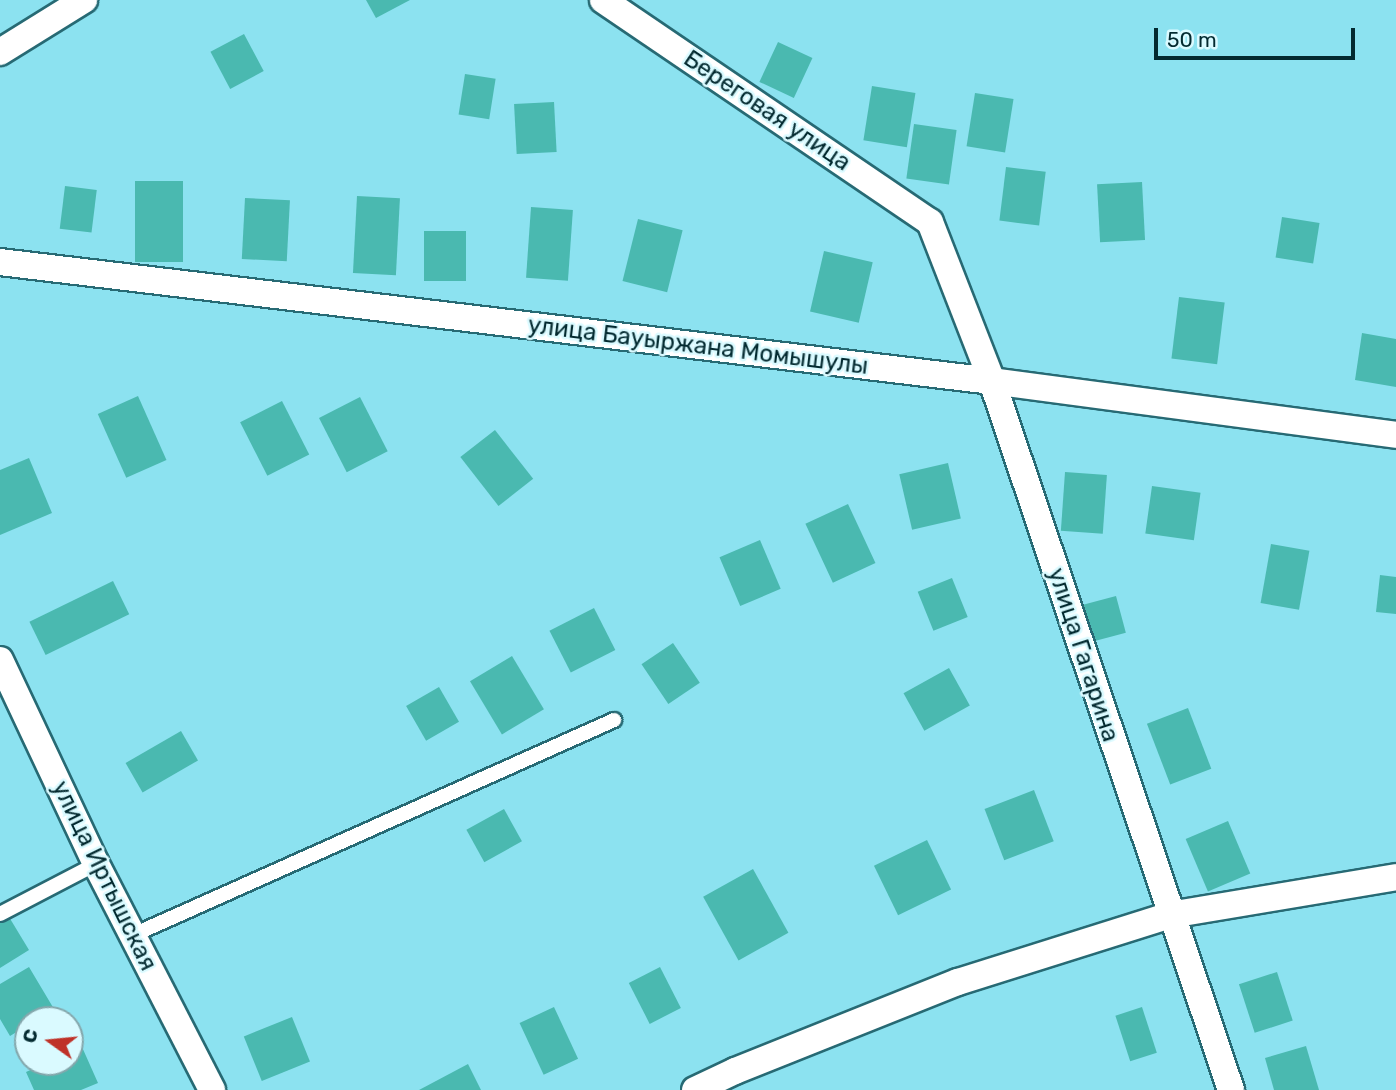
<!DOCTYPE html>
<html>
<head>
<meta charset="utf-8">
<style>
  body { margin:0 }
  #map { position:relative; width:1396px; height:1090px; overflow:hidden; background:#8ce2f0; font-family:Rubik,sans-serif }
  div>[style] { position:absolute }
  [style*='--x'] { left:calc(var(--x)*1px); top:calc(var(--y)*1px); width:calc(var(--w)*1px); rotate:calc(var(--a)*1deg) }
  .building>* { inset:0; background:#4ab9b0; transform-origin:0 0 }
  .roads { filter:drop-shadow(2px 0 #276a74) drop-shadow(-2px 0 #276a74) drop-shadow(0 2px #276a74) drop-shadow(0 -2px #276a74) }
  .lane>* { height:14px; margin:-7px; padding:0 7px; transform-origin:7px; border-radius:7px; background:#fff }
  .street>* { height:26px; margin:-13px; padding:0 13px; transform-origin:13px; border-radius:13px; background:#fff }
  span { translate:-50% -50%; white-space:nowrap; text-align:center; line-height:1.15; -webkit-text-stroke:5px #dafaff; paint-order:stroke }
  .street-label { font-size:24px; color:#032a30 }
  .north { position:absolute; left:14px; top:1006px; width:70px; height:70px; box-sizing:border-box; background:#dafaff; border:2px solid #84a7ac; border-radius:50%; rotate:285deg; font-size:19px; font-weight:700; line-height:28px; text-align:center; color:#032a30 }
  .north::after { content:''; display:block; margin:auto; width:24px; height:32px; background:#bf3128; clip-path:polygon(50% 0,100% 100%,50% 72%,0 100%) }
  .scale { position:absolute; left:1154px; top:28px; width:201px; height:32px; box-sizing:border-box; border:4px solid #032a30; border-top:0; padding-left:9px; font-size:21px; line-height:24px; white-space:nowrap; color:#032a30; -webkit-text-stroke:5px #dafaff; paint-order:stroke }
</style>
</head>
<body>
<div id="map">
  <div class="building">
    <i style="clip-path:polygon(366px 0,410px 0,376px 18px)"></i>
    <i style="left:244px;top:34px;width:42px;height:38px;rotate:62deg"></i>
    <i style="left:778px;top:42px;width:38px;height:44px;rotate:25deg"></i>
    <i style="left:465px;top:74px;width:31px;height:41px;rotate:9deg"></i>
    <i style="left:872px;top:86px;width:44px;height:55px;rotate:9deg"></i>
    <i style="left:975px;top:93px;width:39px;height:54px;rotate:9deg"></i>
    <i style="left:554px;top:102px;width:50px;height:40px;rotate:87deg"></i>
    <i style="left:914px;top:124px;width:43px;height:55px;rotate:8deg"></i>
    <i style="left:1006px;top:167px;width:40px;height:54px;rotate:7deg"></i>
    <i style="left:135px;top:181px;width:48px;height:81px"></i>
    <i style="left:1142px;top:182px;width:58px;height:45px;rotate:87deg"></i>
    <i style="left:65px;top:186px;width:32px;height:43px;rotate:7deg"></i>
    <i style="left:357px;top:196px;width:43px;height:77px;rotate:3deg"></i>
    <i style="left:245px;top:198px;width:45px;height:61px;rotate:3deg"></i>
    <i style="left:531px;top:207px;width:42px;height:71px;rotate:4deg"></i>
    <i style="left:1282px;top:217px;width:38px;height:41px;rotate:9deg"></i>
    <i style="left:638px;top:219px;width:46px;height:64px;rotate:14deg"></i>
    <i style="left:424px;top:231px;width:42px;height:50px"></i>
    <i style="left:824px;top:251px;width:50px;height:62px;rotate:13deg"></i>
    <i style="left:1179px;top:297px;width:46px;height:62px;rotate:7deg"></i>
    <i style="clip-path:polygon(1362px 333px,1396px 339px,1396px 387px,1355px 380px)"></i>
    <i style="left:138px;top:396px;width:70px;height:44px;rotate:66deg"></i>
    <i style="left:360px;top:397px;width:61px;height:46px;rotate:63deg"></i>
    <i style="left:282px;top:401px;width:60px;height:47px;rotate:63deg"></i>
    <i style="left:495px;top:430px;width:62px;height:44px;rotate:52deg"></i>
    <i style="clip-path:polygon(29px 458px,52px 513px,0 535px,0 470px)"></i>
    <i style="left:948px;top:463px;width:57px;height:50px;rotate:77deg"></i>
    <i style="left:1065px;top:472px;width:42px;height:59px;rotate:4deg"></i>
    <i style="left:1152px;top:486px;width:49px;height:48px;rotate:8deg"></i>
    <i style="left:848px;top:504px;width:65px;height:47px;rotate:65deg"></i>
    <i style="left:760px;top:540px;width:53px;height:44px;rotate:67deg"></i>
    <i style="left:1271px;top:544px;width:39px;height:60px;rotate:10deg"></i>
    <i style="clip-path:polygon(1380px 575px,1396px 577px,1396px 614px,1376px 612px)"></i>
    <i style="left:952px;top:578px;width:42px;height:37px;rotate:68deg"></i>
    <i style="left:113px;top:581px;width:37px;height:93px;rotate:64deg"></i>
    <i style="left:1116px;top:596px;width:38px;height:36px;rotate:75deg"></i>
    <i style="left:594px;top:608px;width:47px;height:50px;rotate:63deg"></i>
    <i style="left:673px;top:643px;width:48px;height:38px;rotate:56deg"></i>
    <i style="left:512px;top:656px;width:62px;height:49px;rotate:59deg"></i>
    <i style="left:949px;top:668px;width:43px;height:52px;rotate:61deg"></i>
    <i style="left:439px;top:687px;width:40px;height:38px;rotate:60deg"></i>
    <i style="left:1188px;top:708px;width:65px;height:44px;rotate:69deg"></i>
    <i style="left:181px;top:731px;width:34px;height:64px;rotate:60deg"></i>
    <i style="left:1034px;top:790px;width:55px;height:53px;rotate:69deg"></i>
    <i style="left:504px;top:809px;width:37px;height:43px;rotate:61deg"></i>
    <i style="left:1228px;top:821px;width:57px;height:46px;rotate:67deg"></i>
    <i style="left:927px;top:840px;width:55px;height:59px;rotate:64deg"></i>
    <i style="left:753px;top:869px;width:73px;height:57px;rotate:61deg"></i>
    <i style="clip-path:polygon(6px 912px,29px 950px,0 968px,0 916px)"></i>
    <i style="clip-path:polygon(29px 967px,54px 1009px,37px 1020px,28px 1020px,28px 1025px,10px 1036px,0 1019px,0 984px)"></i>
    <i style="left:660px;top:967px;width:46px;height:35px;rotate:63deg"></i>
    <i style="left:1277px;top:972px;width:51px;height:40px;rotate:72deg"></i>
    <i style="left:554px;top:1007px;width:57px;height:38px;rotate:65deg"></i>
    <i style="left:1142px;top:1007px;width:48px;height:28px;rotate:72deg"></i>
    <i style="left:292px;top:1017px;width:48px;height:52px;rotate:68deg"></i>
    <i style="clip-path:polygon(1306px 1046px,1319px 1090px,1274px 1090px,1265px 1058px)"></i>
    <i style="clip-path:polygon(82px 1047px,98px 1083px,81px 1090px,34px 1090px,26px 1072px,48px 1062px,70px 1062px,70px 1052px)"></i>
    <i style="clip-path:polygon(468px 1064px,481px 1090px,419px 1090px)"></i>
  </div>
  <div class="roads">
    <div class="lane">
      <i style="--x:0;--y:914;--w:108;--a:-27.5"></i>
      <i style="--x:133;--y:935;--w:527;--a:-24.08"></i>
    </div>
    <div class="street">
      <i style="--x:603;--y:0;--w:395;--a:34.2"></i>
      <i style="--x:930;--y:222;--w:171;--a:68.7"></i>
      <i style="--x:992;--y:381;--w:748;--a:71.37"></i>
      <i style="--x:0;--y:52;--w:99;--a:-31.8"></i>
      <i style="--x:0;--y:262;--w:999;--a:6.84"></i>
      <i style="--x:992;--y:381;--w:408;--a:7.6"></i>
      <i style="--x:0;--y:660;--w:225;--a:64.8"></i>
      <i style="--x:96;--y:864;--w:254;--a:62.8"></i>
      <i style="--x:695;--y:1090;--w:44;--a:-25.4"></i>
      <i style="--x:735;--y:1071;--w:240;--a:-21.8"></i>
      <i style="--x:958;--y:982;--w:222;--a:-17.5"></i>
      <i style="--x:1170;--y:915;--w:229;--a:-9.5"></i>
    </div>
  </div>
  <div class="street-label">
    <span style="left:767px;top:111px;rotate:34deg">Береговая улица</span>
    <span style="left:698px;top:346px;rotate:7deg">улица Бауыржана Момышулы</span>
    <span style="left:1083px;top:655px;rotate:72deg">улица Гагарина</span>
    <span style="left:104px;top:876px;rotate:64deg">улица Иртышская</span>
  </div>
  <div class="north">С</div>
  <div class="scale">50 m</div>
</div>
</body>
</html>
